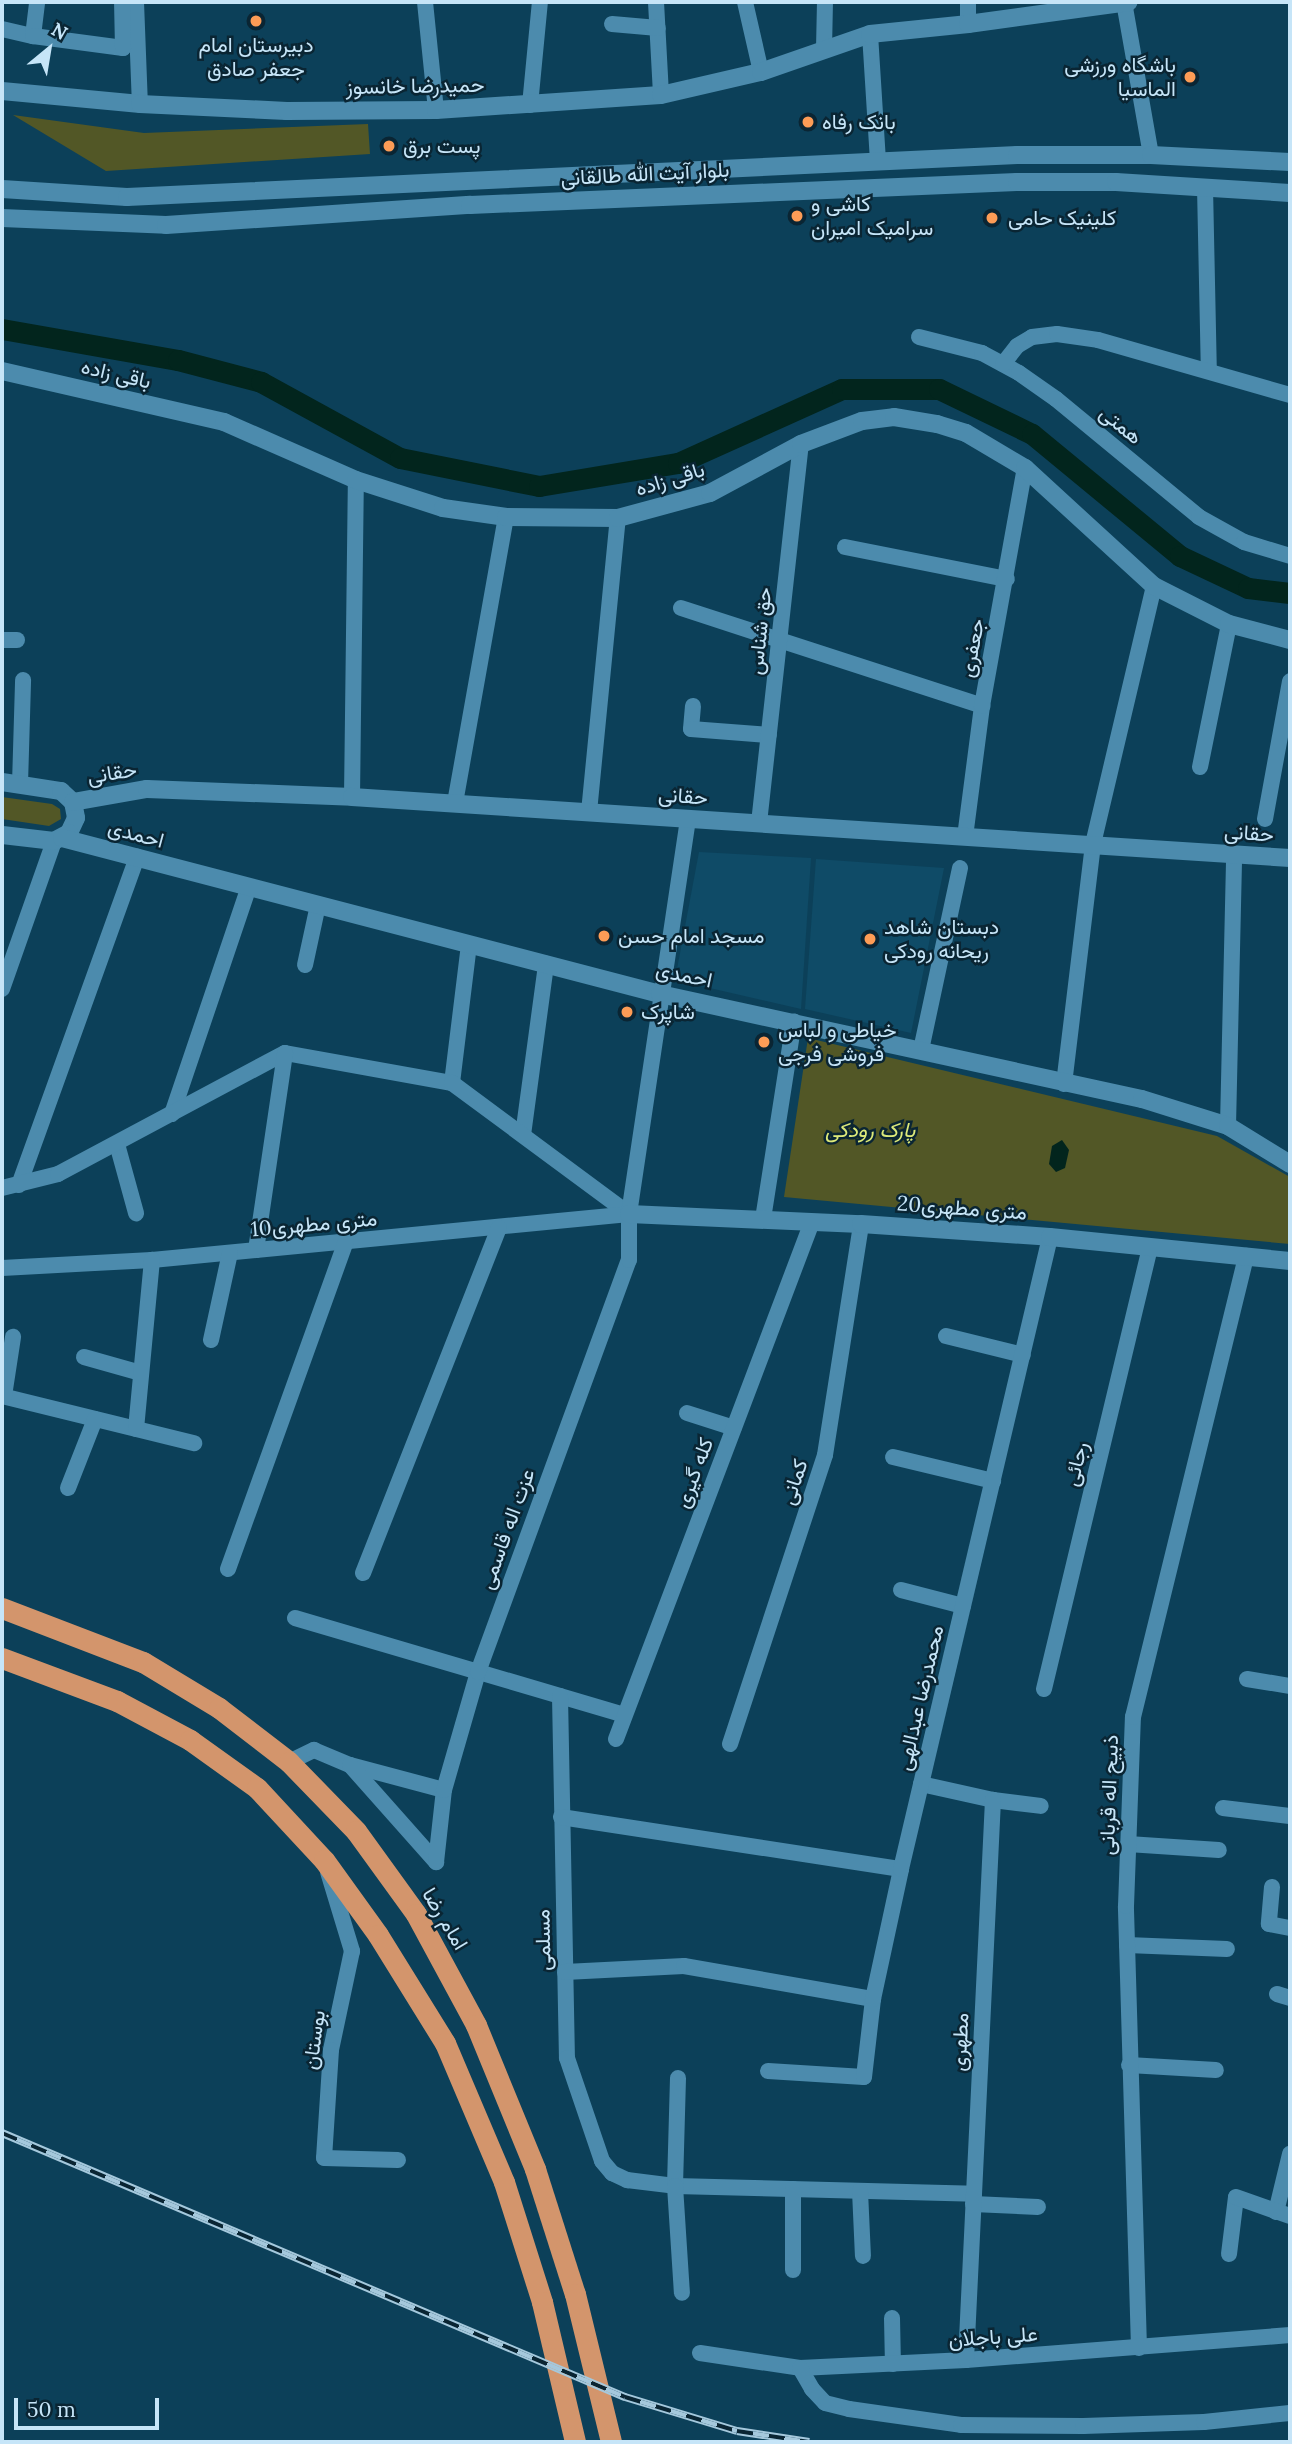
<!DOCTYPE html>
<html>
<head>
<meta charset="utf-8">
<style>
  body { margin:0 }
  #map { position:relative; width:1292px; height:2444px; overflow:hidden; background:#0c4059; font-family:Lora,Vazirmatn,serif }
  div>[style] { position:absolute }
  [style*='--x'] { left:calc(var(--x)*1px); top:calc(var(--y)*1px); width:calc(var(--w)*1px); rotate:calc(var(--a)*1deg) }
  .built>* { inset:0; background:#0f4b67 }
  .green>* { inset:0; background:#525726 }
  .water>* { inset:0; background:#02251d }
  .canal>* { height:21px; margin:-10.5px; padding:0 10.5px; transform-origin:10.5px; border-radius:10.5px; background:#02251d }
  .street>* { height:16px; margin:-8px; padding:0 8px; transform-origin:8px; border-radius:8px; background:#4c8bad }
  .secondary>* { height:18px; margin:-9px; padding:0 9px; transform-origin:9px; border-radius:9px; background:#4c8bad }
  .highway>* { height:21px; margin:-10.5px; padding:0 10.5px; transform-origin:10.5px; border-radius:10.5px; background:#d3956c }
  .rail>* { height:8px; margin-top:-4px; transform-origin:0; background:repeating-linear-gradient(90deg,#0a2533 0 16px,#a5c8dc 0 32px); box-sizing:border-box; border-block:2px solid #a5c8dc }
  .dots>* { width:19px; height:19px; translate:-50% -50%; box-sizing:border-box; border:4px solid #0a2533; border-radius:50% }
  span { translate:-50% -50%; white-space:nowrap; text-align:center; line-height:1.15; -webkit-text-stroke:5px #0a2533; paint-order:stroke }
  .poi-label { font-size:21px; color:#c6e5f8 }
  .right { translate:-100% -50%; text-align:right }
  .left { translate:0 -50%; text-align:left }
  .street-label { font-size:21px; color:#c6e5f8 }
  .park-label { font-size:21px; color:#ddea7a; font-style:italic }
  .frame { position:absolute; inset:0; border:4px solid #c6e5f8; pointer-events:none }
  .north { position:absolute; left:14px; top:14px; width:70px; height:70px; -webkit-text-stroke:5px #0a2533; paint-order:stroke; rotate:30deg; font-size:19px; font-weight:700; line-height:28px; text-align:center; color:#c6e5f8 }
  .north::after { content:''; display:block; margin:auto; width:24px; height:32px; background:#c6e5f8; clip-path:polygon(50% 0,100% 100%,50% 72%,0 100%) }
  .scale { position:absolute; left:14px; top:2398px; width:145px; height:32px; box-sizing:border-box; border:4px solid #c6e5f8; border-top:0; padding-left:9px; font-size:21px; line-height:24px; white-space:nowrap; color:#c6e5f8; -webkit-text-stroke:5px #0a2533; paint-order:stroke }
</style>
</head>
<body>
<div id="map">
  <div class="built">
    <i style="clip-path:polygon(699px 852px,811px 858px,801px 1009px,675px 980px)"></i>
    <i style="clip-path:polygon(816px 859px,944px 868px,911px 1033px,805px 1009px)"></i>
  </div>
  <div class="green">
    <i style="clip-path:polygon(13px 115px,144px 133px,368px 124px,370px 154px,106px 171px)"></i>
    <i style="clip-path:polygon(2px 797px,52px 804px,60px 809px,61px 819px,49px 826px,2px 819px)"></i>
    <i style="clip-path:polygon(808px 1038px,1217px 1136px,1290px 1177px,1290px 1244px,784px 1197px)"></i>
  </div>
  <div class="water">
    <i style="clip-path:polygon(1062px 1140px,1069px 1150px,1065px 1168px,1056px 1172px,1049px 1164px,1052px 1146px)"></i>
  </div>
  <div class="canal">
    <i style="--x:2;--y:329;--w:179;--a:10"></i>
    <i style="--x:178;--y:360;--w:86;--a:14.8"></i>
    <i style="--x:261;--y:382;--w:158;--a:28.7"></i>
    <i style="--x:400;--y:458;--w:142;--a:11.4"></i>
    <i style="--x:539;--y:486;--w:141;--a:-9.4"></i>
    <i style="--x:678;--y:463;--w:180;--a:-24.3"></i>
    <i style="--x:842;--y:389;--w:97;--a:0"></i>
    <i style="--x:939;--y:389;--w:103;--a:25.8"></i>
    <i style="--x:1032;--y:434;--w:192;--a:39.5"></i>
    <i style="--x:1180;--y:556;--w:75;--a:25.2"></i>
    <i style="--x:1248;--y:588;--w:42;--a:6.8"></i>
  </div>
  <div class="street">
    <i style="--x:136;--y:2;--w:102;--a:87.8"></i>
    <i style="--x:425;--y:2;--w:109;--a:84.2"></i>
    <i style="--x:656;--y:2;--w:93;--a:86.9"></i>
    <i style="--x:745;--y:2;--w:72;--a:77.1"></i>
    <i style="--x:1124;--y:2;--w:155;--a:80"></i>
    <i style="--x:612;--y:24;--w:46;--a:5"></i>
    <i style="--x:968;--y:24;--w:22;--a:-90"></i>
    <i style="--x:2;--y:29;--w:32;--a:13"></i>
    <i style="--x:33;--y:36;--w:34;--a:-83"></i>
    <i style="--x:870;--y:34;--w:126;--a:86.4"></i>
    <i style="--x:33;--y:36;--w:91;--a:7.6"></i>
    <i style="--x:123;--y:48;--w:46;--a:-91.2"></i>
    <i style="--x:824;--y:49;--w:47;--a:-88.8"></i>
    <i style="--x:530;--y:105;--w:103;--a:-84.5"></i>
    <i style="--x:1205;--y:187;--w:184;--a:88.8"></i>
    <i style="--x:919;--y:337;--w:65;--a:14.3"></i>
    <i style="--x:982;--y:353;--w:42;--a:28.4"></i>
    <i style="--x:1019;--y:373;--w:45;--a:35.1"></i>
    <i style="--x:1056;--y:399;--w:185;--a:39.5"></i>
    <i style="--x:1199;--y:517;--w:51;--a:29.1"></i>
    <i style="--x:1244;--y:542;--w:48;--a:16.9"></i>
    <i style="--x:1003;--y:364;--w:23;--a:-52"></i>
    <i style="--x:1017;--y:346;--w:17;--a:-31"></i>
    <i style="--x:1032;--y:337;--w:25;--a:-7"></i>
    <i style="--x:1057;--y:334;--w:41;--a:8.3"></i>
    <i style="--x:1098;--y:340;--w:200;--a:16"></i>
    <i style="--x:845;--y:547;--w:165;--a:11.2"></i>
    <i style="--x:681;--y:608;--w:317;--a:18"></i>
    <i style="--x:2;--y:640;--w:15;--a:0"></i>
    <i style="--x:693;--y:706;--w:23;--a:95"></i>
    <i style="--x:691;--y:729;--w:78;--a:4.4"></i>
    <i style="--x:1200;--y:767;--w:146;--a:-78.5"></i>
    <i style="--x:20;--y:784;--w:104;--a:-88.3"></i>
    <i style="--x:352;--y:797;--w:317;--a:-89.3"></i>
    <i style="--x:455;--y:803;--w:291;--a:-79.9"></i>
    <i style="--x:589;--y:812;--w:295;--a:-84.4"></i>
    <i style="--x:1265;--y:819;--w:140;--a:-79.7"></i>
    <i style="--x:759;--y:823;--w:381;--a:-83.7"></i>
    <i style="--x:965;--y:837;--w:132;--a:-82.6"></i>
    <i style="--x:982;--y:706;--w:242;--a:-79.8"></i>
    <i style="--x:305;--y:965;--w:61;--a:-77.8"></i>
    <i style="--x:2;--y:989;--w:157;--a:-70.6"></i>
    <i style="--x:921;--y:1050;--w:186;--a:-77.9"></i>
    <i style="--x:452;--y:1083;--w:140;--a:-83"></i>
    <i style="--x:1064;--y:1084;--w:242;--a:-83.1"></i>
    <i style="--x:1093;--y:844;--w:265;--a:-76.7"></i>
    <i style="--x:172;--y:1114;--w:240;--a:-71.3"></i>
    <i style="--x:1228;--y:1126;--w:271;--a:-88.7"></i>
    <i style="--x:523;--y:1135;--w:173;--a:-82.3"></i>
    <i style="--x:117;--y:1144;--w:72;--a:74.6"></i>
    <i style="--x:19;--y:1185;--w:349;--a:-70.2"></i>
    <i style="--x:2;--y:1188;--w:58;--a:-14"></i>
    <i style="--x:58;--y:1174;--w:257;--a:-28.1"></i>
    <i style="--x:285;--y:1053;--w:170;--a:10.2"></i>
    <i style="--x:452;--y:1083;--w:220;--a:36.5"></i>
    <i style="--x:763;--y:1219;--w:200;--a:-81.1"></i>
    <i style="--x:256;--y:1250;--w:199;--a:-81.6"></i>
    <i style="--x:2;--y:1268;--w:150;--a:-3.1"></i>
    <i style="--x:152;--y:1260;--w:479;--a:-5.5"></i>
    <i style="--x:946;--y:1336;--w:79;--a:13.9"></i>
    <i style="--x:211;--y:1340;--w:89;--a:-77.7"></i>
    <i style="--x:84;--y:1357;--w:59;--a:15.7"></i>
    <i style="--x:2;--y:1396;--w:198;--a:13.8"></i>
    <i style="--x:4;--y:1396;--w:60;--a:-81.3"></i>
    <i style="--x:687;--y:1413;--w:49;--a:17.7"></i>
    <i style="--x:136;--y:1429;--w:170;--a:-84.6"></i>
    <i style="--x:893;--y:1457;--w:103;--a:13.5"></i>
    <i style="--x:68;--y:1488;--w:74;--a:-68.6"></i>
    <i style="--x:228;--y:1569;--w:348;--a:-70.2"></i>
    <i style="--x:363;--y:1573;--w:371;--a:-68.5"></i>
    <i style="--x:901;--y:1590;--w:64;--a:14.5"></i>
    <i style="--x:295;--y:1618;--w:343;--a:16.4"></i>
    <i style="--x:1247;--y:1679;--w:44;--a:9.2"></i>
    <i style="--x:1044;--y:1689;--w:453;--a:-76.5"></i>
    <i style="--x:560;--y:1696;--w:362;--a:88.9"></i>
    <i style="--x:567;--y:2058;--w:109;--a:71.2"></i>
    <i style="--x:602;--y:2161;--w:16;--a:50"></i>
    <i style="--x:612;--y:2173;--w:17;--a:25"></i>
    <i style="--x:627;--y:2180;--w:48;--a:7.1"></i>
    <i style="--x:675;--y:2186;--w:299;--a:1.5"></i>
    <i style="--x:616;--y:1739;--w:553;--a:-69.24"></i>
    <i style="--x:730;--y:1744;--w:304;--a:-71.8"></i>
    <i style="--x:825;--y:1455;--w:234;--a:-81.1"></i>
    <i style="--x:289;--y:1762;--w:28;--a:-26"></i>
    <i style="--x:314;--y:1750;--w:39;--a:23"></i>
    <i style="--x:350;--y:1765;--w:97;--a:14.9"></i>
    <i style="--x:350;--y:1765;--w:130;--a:48.4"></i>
    <i style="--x:921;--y:1784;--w:74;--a:12.5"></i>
    <i style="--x:993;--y:1800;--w:48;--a:7.1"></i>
    <i style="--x:1223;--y:1808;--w:67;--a:6.8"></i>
    <i style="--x:561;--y:1817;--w:344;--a:8.7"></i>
    <i style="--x:1128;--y:1844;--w:91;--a:3.8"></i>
    <i style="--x:436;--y:1862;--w:72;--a:-83.7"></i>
    <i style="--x:444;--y:1790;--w:123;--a:-73.9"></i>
    <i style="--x:478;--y:1672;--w:439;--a:-69.9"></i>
    <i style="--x:629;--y:1260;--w:46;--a:-90"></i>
    <i style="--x:629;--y:1214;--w:399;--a:-81.5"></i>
    <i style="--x:328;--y:1872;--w:83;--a:73.1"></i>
    <i style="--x:352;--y:1951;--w:101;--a:102"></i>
    <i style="--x:331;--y:2050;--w:108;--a:93.7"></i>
    <i style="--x:324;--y:2158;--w:74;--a:1.5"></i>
    <i style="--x:1272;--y:1887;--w:37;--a:95"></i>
    <i style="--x:1269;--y:1924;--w:21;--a:11"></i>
    <i style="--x:1127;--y:1945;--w:100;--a:2.3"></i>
    <i style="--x:565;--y:1972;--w:119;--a:-2.9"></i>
    <i style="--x:684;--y:1966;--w:192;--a:9.9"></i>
    <i style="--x:1277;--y:1994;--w:14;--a:17"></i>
    <i style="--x:1129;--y:2065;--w:87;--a:3.3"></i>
    <i style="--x:768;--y:2071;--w:96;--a:3.6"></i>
    <i style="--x:864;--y:2077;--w:79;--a:-83.4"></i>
    <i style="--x:873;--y:1999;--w:133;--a:-77.8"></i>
    <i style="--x:901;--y:1869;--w:649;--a:-76.73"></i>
    <i style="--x:678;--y:2078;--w:108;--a:91.6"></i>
    <i style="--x:675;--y:2186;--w:107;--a:86.3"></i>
    <i style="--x:793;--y:2189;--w:81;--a:90"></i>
    <i style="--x:860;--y:2191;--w:65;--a:87.4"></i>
    <i style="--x:973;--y:2204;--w:65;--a:2.6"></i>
    <i style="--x:1276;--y:2212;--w:60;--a:-76.4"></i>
    <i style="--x:1229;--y:2254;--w:57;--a:-83"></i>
    <i style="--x:1236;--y:2197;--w:57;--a:19.4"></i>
    <i style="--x:892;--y:2318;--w:46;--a:88.8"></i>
    <i style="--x:1139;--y:2348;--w:442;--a:-91.7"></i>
    <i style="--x:1126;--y:1906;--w:189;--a:-87.9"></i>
    <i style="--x:1133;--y:1717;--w:475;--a:-76.2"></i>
    <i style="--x:700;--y:2353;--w:101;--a:8.5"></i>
    <i style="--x:800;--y:2368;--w:166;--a:-2.8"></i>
    <i style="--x:966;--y:2360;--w:325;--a:-4.4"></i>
    <i style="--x:966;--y:2360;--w:561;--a:-87.24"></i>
    <i style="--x:800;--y:2368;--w:24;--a:60"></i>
    <i style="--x:812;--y:2389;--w:19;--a:47"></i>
    <i style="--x:825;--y:2403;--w:25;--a:14"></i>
    <i style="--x:849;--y:2409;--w:113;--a:8.1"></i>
    <i style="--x:961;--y:2425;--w:122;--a:0.5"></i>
    <i style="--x:1083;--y:2426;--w:121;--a:-1.9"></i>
    <i style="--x:1204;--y:2422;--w:86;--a:-6"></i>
  </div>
  <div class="secondary">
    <i style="--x:2;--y:91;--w:139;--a:5.4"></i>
    <i style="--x:140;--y:104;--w:147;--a:2.7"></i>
    <i style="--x:287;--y:111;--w:149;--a:-0.4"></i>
    <i style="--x:436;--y:110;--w:225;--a:-3.8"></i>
    <i style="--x:661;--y:95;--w:103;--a:-13"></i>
    <i style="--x:761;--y:72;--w:115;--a:-19.2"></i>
    <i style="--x:870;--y:34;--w:99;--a:-5.8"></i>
    <i style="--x:968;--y:24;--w:162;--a:-7.8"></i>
    <i style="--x:2;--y:189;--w:125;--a:3.7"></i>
    <i style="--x:127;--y:197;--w:891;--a:-2.7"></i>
    <i style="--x:1017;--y:155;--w:134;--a:0"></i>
    <i style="--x:1151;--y:155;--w:139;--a:2.9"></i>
    <i style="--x:2;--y:218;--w:164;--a:2.4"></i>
    <i style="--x:166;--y:225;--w:305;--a:-3.8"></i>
    <i style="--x:470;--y:205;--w:547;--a:-2.41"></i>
    <i style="--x:1017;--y:182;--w:99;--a:0"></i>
    <i style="--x:1116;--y:182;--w:174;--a:3.6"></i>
    <i style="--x:2;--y:371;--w:228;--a:12.9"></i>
    <i style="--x:224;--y:422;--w:144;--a:23.7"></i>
    <i style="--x:356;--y:480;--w:91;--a:17.8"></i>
    <i style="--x:443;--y:508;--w:64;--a:8.1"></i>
    <i style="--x:506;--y:517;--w:112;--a:0.5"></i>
    <i style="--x:618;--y:518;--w:95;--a:-15.2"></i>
    <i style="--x:710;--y:493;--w:103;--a:-28.3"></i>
    <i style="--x:801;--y:444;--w:65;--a:-20.7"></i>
    <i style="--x:862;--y:421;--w:32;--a:-7"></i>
    <i style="--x:894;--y:417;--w:44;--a:9.2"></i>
    <i style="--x:937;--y:424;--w:30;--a:17"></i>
    <i style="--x:966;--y:433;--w:69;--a:30.7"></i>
    <i style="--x:1025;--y:468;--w:175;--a:42.5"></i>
    <i style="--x:1154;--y:586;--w:84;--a:26.9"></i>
    <i style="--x:1229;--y:624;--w:63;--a:14.7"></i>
    <i style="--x:2;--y:782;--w:60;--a:8.7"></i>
    <i style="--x:61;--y:791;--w:16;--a:43"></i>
    <i style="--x:73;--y:802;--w:16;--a:79"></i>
    <i style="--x:76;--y:818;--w:17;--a:115"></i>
    <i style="--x:69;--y:833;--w:17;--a:152"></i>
    <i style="--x:54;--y:841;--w:52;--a:-173.4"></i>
    <i style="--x:73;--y:802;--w:75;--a:-10"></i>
    <i style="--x:147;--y:789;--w:205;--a:2.2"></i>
    <i style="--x:352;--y:797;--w:940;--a:3.72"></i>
    <i style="--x:62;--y:838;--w:618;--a:14.62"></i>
    <i style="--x:660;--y:994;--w:493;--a:12.3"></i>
    <i style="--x:1142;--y:1099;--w:90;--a:17.4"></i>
    <i style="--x:1228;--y:1126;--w:73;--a:31.5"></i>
    <i style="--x:629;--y:1214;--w:232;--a:2.5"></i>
    <i style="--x:861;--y:1224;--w:189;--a:3.9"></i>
    <i style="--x:1050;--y:1237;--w:241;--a:5.7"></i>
  </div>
  <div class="highway">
    <i style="--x:2;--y:1608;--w:151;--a:21"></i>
    <i style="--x:143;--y:1662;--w:89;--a:31.2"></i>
    <i style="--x:219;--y:1708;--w:88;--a:37.6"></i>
    <i style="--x:289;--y:1762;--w:96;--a:45.8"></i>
    <i style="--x:356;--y:1831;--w:102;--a:54.1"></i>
    <i style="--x:416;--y:1914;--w:126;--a:61.6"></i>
    <i style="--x:476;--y:2025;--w:156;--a:67.7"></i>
    <i style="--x:535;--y:2169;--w:131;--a:72.3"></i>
    <i style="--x:575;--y:2294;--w:152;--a:76.3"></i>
    <i style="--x:2;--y:1658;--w:123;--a:20.5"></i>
    <i style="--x:117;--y:1701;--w:83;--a:28.1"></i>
    <i style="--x:190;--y:1740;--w:82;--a:35.6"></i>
    <i style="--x:257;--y:1788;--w:98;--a:47.1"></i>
    <i style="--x:324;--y:1860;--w:92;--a:54.2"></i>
    <i style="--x:378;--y:1935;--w:127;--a:58.2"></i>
    <i style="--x:445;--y:2043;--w:151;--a:67"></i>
    <i style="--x:504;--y:2182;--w:126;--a:72.4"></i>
    <i style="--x:542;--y:2302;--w:144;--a:76.7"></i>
  </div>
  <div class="rail">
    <i style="--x:2;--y:2133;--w:677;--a:22.97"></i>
    <i style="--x:625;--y:2397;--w:117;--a:16.9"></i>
    <i style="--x:737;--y:2431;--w:73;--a:8.7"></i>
  </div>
  <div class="dots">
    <i style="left:256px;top:21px;background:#fd9c56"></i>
    <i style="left:1190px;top:77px;background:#fd9c56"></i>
    <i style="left:808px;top:122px;background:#fd9c56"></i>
    <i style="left:389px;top:146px;background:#fd9c56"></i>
    <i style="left:797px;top:216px;background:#fd9c56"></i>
    <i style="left:992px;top:218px;background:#fd9c56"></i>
    <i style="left:604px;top:936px;background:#fd9c56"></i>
    <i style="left:870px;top:939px;background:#fd9c56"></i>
    <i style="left:627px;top:1012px;background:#fd9c56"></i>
    <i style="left:764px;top:1042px;background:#fd9c56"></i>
  </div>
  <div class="poi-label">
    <span style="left:256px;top:57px">دبیرستان امام<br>جعفر صادق</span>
    <span class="right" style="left:1176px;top:77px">باشگاه ورزشی<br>الماسیا</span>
    <span class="left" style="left:822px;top:122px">بانک رفاه</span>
    <span class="left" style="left:403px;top:146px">پست برق</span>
    <span class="left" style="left:811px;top:216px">کاشی و<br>سرامیک امیران</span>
    <span class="left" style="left:1008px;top:218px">کلینیک حامی</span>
    <span class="left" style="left:884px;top:939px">دبستان شاهد<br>ریحانه رودکی</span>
    <span class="left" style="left:618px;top:936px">مسجد امام حسن</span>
    <span class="left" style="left:641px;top:1012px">شاپرک</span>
    <span class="left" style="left:778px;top:1042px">خیاطی و لباس<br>فروشی فرجی</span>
  </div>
  <div class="street-label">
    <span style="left:415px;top:86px;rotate:-1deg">حمیدرضا خانسوز</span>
    <span style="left:645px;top:174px;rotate:-3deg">بلوار آیت الله طالقانی</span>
    <span style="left:116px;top:374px;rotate:13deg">باقی زاده</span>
    <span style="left:1121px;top:425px;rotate:39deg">همتی</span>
    <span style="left:670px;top:479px;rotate:-17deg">باقی زاده</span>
    <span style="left:760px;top:631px;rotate:-84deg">حق شناس</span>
    <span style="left:972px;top:648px;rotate:-79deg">جعفری</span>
    <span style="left:112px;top:773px;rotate:-9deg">حقانی</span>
    <span style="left:683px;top:796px;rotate:4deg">حقانی</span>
    <span style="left:1249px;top:833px;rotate:4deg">حقانی</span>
    <span style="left:136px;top:834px;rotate:15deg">احمدی</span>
    <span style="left:684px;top:975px;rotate:12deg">احمدی</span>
    <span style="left:962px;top:1208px;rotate:4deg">20متری مطهری</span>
    <span style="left:314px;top:1224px;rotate:-5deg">10متری مطهری</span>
    <span style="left:1076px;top:1464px;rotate:-76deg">رجائی</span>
    <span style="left:694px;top:1473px;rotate:-69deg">کله گیری</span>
    <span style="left:794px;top:1482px;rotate:-72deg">کمانی</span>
    <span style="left:507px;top:1529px;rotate:-70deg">عزت اله قاسمی</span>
    <span style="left:920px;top:1698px;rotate:-77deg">محمدرضا عبدالهی</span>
    <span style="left:1109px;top:1795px;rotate:-88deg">ذبیح اله قربانی</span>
    <span style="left:445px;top:1919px;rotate:59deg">امام رضا</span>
    <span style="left:543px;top:1940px;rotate:-91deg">مسلمی</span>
    <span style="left:314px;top:2040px;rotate:-82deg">بوستان</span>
    <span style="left:960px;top:2042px;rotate:-87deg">مطهری</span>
    <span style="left:993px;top:2337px;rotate:-4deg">علی باجلان</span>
  </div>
  <div class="park-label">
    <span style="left:870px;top:1130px">پارک رودکی</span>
  </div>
  <div class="frame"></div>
  <div class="north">N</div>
  <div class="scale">50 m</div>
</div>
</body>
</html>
